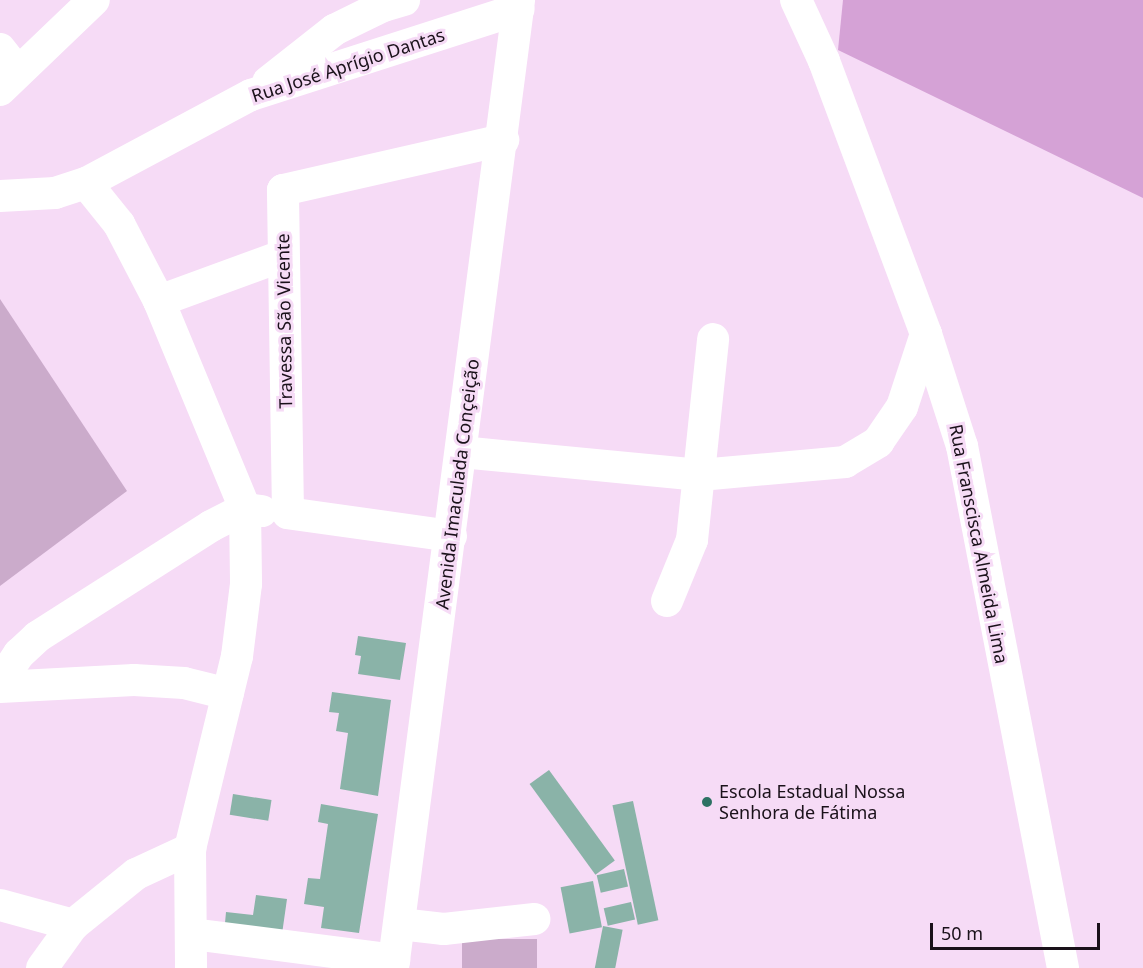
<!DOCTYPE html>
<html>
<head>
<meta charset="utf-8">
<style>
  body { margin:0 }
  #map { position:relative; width:1143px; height:968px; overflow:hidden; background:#f6dbf6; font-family:"Noto Sans",sans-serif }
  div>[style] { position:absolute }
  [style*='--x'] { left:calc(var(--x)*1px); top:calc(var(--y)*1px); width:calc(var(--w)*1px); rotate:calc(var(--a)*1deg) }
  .green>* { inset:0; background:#cbabcb; transform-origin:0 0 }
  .forest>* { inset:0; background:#d5a2d6 }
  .building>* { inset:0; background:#8ab3a8; transform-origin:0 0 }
  .minor>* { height:32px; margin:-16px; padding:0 16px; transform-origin:16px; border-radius:16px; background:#fff }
  .dots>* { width:16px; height:16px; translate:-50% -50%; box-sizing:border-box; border:3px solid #f6dbf6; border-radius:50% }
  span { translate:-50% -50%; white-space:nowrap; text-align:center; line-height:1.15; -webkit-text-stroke:6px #f6dbf6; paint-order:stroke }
  .street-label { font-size:18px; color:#1a111a }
  .poi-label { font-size:18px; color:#1a111a }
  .left { translate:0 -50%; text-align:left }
  .scale { position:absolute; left:930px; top:923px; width:170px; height:27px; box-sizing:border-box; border:3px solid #1a111a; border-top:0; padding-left:8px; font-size:18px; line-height:21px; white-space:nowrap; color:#1a111a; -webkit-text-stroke:4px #f6dbf6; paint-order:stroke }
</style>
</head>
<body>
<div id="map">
  <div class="green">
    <i style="clip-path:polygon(0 299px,127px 491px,0 586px)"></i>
    <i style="left:537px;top:939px;width:29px;height:75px;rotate:90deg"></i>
  </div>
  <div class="forest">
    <i style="clip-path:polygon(843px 0,1143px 0,1143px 198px,838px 50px)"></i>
  </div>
  <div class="building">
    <i style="clip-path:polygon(358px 636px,406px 643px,400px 680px,358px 674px,361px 656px,355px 655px)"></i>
    <i style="clip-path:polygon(332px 692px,391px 700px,378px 796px,340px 789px,348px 733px,336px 731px,339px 713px,329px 712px)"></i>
    <i style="left:549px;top:770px;width:112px;height:24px;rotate:54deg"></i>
    <i style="left:233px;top:794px;width:39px;height:21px;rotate:9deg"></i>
    <i style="left:633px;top:801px;width:122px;height:21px;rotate:78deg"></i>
    <i style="clip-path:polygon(321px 804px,378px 814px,359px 933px,321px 928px,324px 907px,304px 904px,308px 878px,320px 879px,328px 824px,318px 822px)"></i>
    <i style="left:624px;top:869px;width:18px;height:28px;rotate:77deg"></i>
    <i style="left:593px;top:881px;width:47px;height:33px;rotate:79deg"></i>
    <i style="clip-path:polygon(256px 895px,287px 899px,281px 941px,224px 934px,226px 912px,253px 915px)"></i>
    <i style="left:631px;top:902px;width:18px;height:28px;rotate:77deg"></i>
    <i style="left:603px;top:926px;width:20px;height:43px;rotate:11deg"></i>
  </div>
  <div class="minor">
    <i style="--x:796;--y:0;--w:67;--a:65.3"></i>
    <i style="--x:824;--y:61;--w:291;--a:69.5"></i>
    <i style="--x:926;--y:334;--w:118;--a:72.2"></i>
    <i style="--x:962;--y:446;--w:532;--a:79.05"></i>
    <i style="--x:0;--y:49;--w:29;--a:52"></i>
    <i style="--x:268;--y:82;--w:84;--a:-38.2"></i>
    <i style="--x:334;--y:30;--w:55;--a:-26.1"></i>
    <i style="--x:383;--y:6;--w:22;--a:-16"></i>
    <i style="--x:0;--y:90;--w:130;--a:-43.8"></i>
    <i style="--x:86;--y:183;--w:53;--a:51.2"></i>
    <i style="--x:119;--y:224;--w:87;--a:62.5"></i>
    <i style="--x:159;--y:301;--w:225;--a:67.5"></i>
    <i style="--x:245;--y:509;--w:75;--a:89.2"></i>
    <i style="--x:246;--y:584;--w:73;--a:97.1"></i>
    <i style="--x:237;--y:656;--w:199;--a:103.7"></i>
    <i style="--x:190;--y:849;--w:119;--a:89.5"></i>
    <i style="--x:0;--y:196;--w:55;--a:-3.1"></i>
    <i style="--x:55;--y:193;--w:33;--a:-18"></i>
    <i style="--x:86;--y:183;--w:187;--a:-28.1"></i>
    <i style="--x:251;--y:95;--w:281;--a:-17.8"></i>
    <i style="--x:159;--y:301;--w:131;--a:-20.1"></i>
    <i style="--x:461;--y:452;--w:240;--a:5.5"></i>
    <i style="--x:700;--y:475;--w:146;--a:-5.1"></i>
    <i style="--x:845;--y:462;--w:39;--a:-31"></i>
    <i style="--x:878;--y:442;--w:42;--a:-55.6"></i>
    <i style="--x:902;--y:407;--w:77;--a:-71.8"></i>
    <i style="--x:451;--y:536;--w:165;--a:-172"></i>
    <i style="--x:288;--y:513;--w:323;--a:-90.9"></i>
    <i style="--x:283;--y:190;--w:226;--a:-12.8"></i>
    <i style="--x:667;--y:601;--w:66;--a:-67.7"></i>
    <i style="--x:692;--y:540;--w:202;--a:-84"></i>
    <i style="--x:0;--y:683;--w:35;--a:-57"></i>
    <i style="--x:19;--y:654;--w:25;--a:-43"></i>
    <i style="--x:37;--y:637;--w:206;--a:-32.5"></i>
    <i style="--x:211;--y:526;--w:38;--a:-27"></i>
    <i style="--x:245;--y:509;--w:17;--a:7"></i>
    <i style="--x:0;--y:687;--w:134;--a:-3"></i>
    <i style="--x:134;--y:680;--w:50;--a:3.4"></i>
    <i style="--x:184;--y:683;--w:45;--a:14"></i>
    <i style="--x:0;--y:905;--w:76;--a:15.3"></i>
    <i style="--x:400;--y:924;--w:44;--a:6.5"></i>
    <i style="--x:444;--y:929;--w:91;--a:-6.3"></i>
    <i style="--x:192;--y:934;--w:204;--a:7.3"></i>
    <i style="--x:42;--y:968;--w:53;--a:-54.2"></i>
    <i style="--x:73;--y:925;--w:81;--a:-39"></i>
    <i style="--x:136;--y:874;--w:60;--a:-24.8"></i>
    <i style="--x:393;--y:968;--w:976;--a:-82.58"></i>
  </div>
  <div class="dots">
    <i style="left:707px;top:802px;background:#2d7163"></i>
  </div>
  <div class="street-label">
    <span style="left:348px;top:65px;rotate:-18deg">Rua José Aprígio Dantas</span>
    <span style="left:284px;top:321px;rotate:-91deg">Travessa São Vicente</span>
    <span style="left:457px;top:484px;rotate:-83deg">Avenida Imaculada Conçeição</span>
    <span style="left:979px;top:544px;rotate:79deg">Rua Franscisca Almeida Lima</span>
  </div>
  <div class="poi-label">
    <span class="left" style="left:719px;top:802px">Escola Estadual Nossa<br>Senhora de Fátima</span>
  </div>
  <div class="scale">50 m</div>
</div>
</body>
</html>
